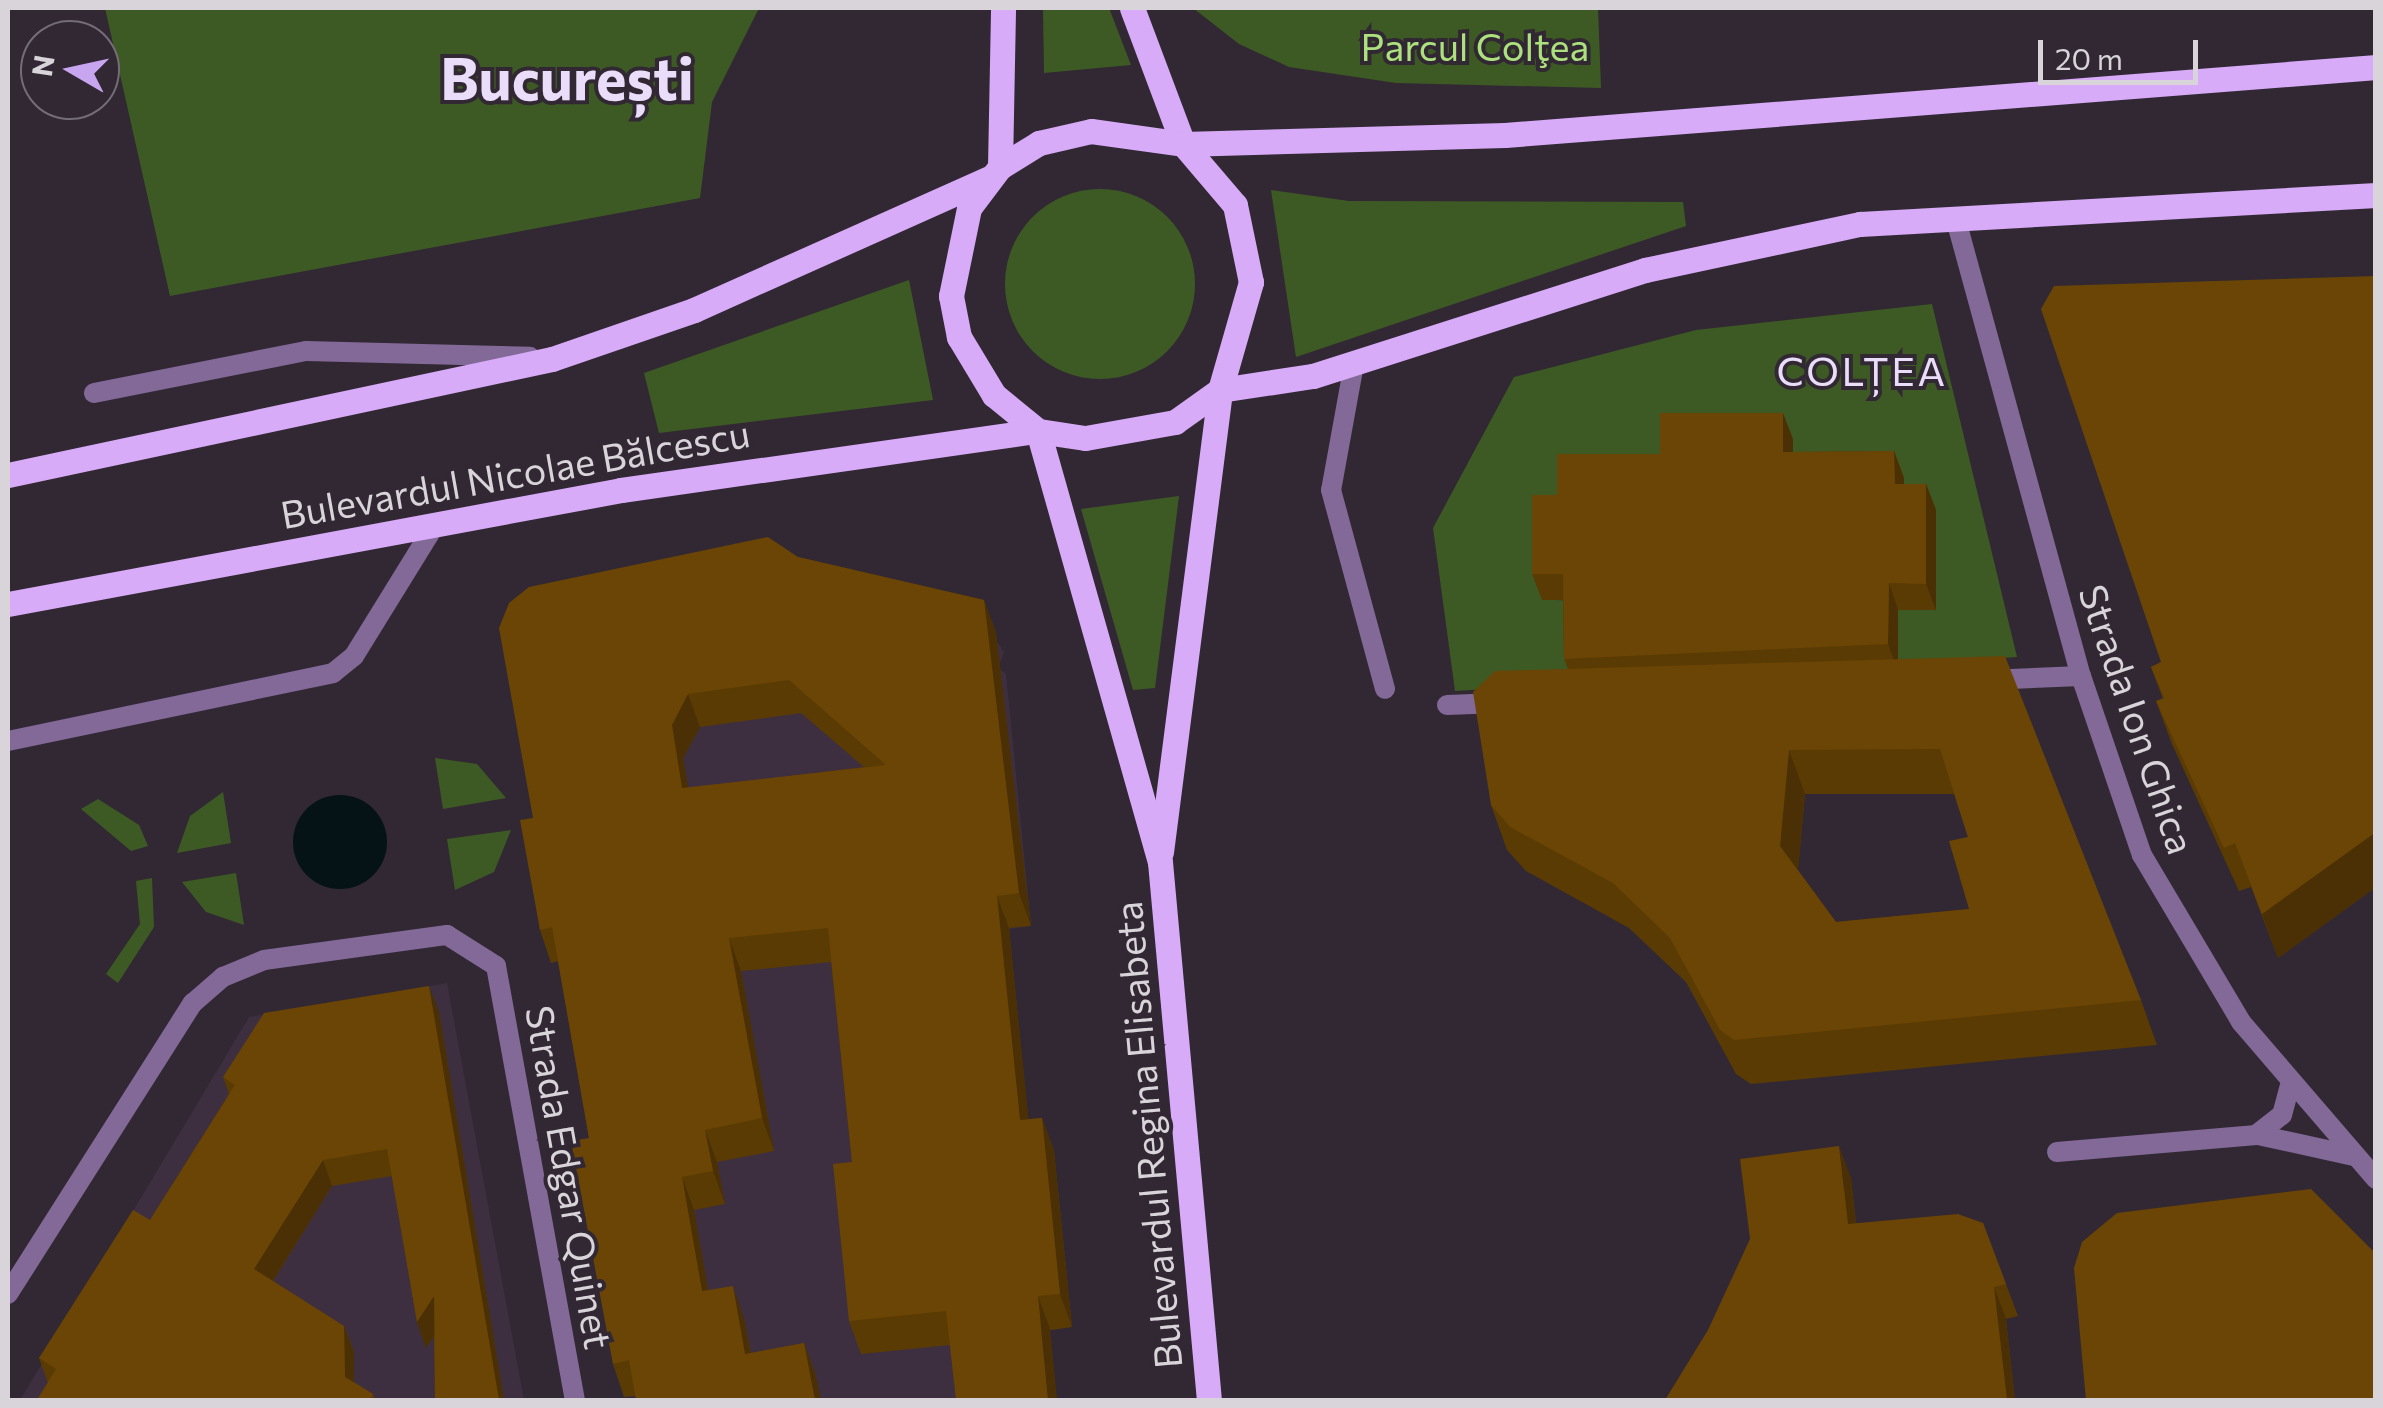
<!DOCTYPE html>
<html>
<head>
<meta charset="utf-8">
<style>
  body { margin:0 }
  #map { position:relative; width:2383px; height:1408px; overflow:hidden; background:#312833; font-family:Commissioner,sans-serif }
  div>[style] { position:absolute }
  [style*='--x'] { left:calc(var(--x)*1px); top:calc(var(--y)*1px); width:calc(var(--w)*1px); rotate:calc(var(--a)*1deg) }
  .built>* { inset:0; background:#3d2f3f }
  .green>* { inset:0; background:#3e5a24 }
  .round { border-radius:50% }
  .water>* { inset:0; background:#051317 }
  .service>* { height:20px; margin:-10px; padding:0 10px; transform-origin:10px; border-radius:10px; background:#836998 }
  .pedestrian>* { height:20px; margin:-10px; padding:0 10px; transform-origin:10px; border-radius:10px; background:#836998 }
  .minor>* { height:20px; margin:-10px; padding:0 10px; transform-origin:10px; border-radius:10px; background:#836998 }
  .primary>* { height:25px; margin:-12.5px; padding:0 12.5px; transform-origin:12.5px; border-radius:12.5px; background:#d7abf8 }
  .wall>* { inset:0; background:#5b3b04 }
  .shaded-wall>* { inset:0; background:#4a3004 }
  .building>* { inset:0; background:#6a4505 }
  span { translate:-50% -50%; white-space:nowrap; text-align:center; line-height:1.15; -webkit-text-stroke:8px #312833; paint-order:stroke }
  .park-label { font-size:38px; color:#ace17e }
  .street-label { font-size:38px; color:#d9d3da }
  .neighbourhood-label { font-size:40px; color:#eaddf9; letter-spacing:2.5px }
  .town-label { font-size:58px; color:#eaddf9; font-weight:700 }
  .frame { position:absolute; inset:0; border:10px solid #d9d3da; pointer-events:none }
  .north { position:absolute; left:20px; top:20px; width:100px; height:100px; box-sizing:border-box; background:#312833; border:2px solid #746c76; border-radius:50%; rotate:279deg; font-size:28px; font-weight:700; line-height:40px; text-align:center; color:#d9d3da }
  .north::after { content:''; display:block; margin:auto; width:35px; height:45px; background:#c8a5ef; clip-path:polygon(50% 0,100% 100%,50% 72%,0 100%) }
  .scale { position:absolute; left:2038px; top:40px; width:160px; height:45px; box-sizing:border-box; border:5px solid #d9d3da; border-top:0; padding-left:12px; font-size:30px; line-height:35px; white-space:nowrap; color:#d9d3da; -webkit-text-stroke:8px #312833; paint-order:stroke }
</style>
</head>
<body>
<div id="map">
  <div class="built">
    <i style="clip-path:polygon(988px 629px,1004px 652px,998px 669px,1006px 673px,1031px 926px,1009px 929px,1032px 1153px,1054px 1151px,1072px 1327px,1050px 1329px,1057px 1400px,624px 1397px,583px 1174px,600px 1171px,564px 960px,551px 963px,538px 881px,544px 851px,513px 653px)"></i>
    <i style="clip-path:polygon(447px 983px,524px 1400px,20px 1400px,249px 1017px)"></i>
  </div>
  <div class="green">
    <i style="clip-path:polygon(105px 8px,759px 8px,712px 102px,700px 198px,170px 296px)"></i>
    <i style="clip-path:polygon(1043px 8px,1109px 8px,1131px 65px,1044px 73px)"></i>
    <i style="clip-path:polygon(1193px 8px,1598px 8px,1601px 88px,1396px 83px,1289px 67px,1239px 44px)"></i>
    <i class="round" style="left:1005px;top:189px;width:190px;height:190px"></i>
    <i style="clip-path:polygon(1271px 190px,1349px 201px,1683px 202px,1686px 226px,1296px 357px)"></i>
    <i style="clip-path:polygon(909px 280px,933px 400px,659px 433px,644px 373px)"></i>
    <i style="clip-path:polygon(1932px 304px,2017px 657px,1803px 671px,1897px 652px,1898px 610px,1669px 480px,1542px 599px,1572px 601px,1573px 684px,1455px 691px,1433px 528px,1514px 377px,1696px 330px)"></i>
    <i style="clip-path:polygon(1179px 496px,1155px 688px,1133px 690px,1081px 509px)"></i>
    <i style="clip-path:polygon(435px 758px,477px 764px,506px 798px,443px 809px)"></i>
    <i style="clip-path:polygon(223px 792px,231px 843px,177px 853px,190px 816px)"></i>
    <i style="clip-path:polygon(98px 799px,139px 825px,148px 846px,131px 851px,81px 809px)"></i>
    <i style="clip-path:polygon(511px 830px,494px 872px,455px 890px,447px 839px)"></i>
    <i style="clip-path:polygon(236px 873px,244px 925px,206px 912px,182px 882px)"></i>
    <i style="clip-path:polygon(152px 878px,154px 927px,118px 983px,106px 974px,140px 924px,136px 881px)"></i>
  </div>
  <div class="water">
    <i class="round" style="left:293px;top:795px;width:94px;height:94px"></i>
  </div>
  <div class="service">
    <i style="--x:1354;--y:364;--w:128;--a:100.3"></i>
    <i style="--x:1331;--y:490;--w:206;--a:74.8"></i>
    <i style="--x:94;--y:393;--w:216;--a:-11.2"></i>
    <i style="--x:306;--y:351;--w:224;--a:1.5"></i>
    <i style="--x:1988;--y:680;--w:93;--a:-2.5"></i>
    <i style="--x:1447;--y:705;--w:52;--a:-2.2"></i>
    <i style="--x:2258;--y:1135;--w:98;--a:12.3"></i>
    <i style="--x:2057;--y:1152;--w:200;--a:-4.9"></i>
    <i style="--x:2256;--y:1135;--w:33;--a:-38"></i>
    <i style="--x:2282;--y:1115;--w:30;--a:-75"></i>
  </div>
  <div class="pedestrian">
    <i style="--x:8;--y:741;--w:332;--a:-11.8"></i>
    <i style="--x:333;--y:673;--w:27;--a:-39"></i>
    <i style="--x:354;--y:656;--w:154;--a:-58.3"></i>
  </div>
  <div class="minor">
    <i style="--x:1956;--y:220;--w:473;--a:74.7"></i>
    <i style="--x:2081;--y:676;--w:189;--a:71.2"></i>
    <i style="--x:2142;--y:855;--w:194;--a:59.3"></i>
    <i style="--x:2241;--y:1022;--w:207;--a:49.3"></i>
    <i style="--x:8;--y:1294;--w:345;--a:-57.6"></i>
    <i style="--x:193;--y:1003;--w:40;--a:-41"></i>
    <i style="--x:223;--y:977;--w:44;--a:-22.5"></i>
    <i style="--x:264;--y:960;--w:185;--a:-7.8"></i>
    <i style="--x:447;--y:935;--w:58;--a:32.3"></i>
    <i style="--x:496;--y:966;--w:441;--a:79.7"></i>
  </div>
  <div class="primary">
    <i style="--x:1132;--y:8;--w:145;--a:69.4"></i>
    <i style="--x:1091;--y:131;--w:93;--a:8"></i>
    <i style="--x:1183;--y:144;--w:80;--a:49.6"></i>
    <i style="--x:1235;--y:205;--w:79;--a:78.3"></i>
    <i style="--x:1251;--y:282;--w:112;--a:106"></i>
    <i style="--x:1220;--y:390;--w:55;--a:144.6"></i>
    <i style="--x:1175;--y:422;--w:91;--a:169.9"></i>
    <i style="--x:1085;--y:438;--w:48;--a:-171.5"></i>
    <i style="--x:1038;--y:431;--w:57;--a:-140.7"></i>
    <i style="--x:994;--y:395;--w:68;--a:-121.1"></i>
    <i style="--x:959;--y:337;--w:42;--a:-101"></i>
    <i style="--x:951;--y:296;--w:90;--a:-78.4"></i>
    <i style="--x:969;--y:208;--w:51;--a:-52.9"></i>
    <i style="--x:1000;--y:167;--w:46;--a:-31.6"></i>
    <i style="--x:1039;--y:143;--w:53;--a:-13"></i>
    <i style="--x:1183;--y:144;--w:322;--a:-1.6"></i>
    <i style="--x:1505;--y:135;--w:874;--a:-4.46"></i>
    <i style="--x:1000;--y:167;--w:159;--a:-88.9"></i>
    <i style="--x:1220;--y:390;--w:94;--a:-8.6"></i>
    <i style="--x:1313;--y:376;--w:349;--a:-17.7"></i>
    <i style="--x:1645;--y:270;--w:220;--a:-12.1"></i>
    <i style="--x:1860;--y:224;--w:517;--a:-3.22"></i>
    <i style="--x:1038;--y:431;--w:448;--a:74.2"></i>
    <i style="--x:1160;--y:862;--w:540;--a:84.8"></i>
    <i style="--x:8;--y:475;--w:556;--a:-12.04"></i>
    <i style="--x:552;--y:359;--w:150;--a:-19"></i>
    <i style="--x:694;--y:310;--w:325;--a:-24.1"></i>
    <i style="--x:8;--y:604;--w:624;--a:-10.53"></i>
    <i style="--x:621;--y:490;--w:421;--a:-8.1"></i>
    <i style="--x:1161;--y:852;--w:466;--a:-82.7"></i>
  </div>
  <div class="wall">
    <i style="clip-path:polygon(2376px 276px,2376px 887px,2278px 958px,2251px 887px,2239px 891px,2172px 744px,2156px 701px,2163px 699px,2151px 667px,2161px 662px)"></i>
    <i style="clip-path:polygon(evenodd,1793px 439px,1793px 452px,1894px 451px,1904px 478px,1904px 484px,1926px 484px,1936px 510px,1936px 610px,1898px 610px,1898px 659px,2141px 1000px,2157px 1045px,1751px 1084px,1736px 1074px,1686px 982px,1629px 928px,1526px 871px,1507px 850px,1491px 805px,1568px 669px,1564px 659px,1563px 600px,1542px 600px,1532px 574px,1557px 495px,1660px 454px,1793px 439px,1805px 794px,1954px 794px,1968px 837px,1969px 909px,1836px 922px,1798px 870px,1805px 794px)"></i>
    <i style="clip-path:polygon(evenodd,798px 557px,984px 600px,996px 633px,1031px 926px,1009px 928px,1028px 1119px,1042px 1118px,1054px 1151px,1072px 1327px,950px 1345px,861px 1354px,849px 1321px,852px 1162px,831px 962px,741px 971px,774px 1151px,717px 1162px,725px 1204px,694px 1210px,708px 1290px,744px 1319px,751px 1353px,804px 1343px,816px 1376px,624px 1397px,613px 1364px,589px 1138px,558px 961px,551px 963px,540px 930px,533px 818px,798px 557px,801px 713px,864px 767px,688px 788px,683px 758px,700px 727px,801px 713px)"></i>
    <i style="clip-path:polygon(439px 1012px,504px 1400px,435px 1400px,434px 1336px,426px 1348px,417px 1322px,392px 1176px,332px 1186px,273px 1281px,344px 1326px,354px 1352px,354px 1382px,373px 1394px,375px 1400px,37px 1400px,48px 1383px,39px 1358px,150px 1220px,229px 1094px,223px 1077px)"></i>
    <i style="clip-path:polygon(1851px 1178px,1856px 1223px,1983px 1223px,2018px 1316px,2006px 1319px,2015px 1400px,1665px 1400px)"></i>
  </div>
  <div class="shaded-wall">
    <i style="clip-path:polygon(1783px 413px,1793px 439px,1793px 478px,1783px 452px)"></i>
    <i style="clip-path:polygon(1894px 451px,1904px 478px,1904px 510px,1895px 484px)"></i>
    <i style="clip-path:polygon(1926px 484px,1936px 510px,1936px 610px,1926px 584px)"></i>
    <i style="clip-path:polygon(1889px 583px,1898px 610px,1898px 671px,1888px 644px)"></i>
    <i style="clip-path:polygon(984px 600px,996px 633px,1031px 926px,1019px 893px)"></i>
    <i style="clip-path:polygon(688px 694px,700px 727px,683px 758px,694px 821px,682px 788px,672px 725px)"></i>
    <i style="clip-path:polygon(1789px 750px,1805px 794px,1796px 890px,1780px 846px)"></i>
    <i style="clip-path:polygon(2376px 832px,2376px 887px,2278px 958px,2262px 914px)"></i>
    <i style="clip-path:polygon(997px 896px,1009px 928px,1032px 1153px,1020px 1120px)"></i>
    <i style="clip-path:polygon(729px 938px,741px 971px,774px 1151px,762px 1118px)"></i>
    <i style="clip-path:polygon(429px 986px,439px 1012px,504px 1400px,499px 1400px)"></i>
    <i style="clip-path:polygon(1042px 1118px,1054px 1151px,1072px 1327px,1060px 1294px)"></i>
    <i style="clip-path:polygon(705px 1130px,717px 1162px,725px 1204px,713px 1171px)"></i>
    <i style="clip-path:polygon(1839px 1146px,1851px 1178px,1859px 1256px,1848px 1224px)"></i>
    <i style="clip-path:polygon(323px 1160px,332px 1186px,264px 1295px,254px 1269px)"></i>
    <i style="clip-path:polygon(682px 1177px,694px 1210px,714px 1324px,702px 1291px)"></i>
    <i style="clip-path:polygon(733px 1286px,744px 1319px,757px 1387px,745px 1354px)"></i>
    <i style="clip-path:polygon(1994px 1287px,2006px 1319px,2015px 1400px,2007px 1400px)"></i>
    <i style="clip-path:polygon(434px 1296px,443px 1322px,426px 1348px,417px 1322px)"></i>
    <i style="clip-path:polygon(1038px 1296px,1050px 1329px,1057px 1400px,1048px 1400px)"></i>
    <i style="clip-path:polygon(344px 1326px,354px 1352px,354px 1400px,345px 1377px)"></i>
    <i style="clip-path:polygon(804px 1343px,816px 1376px,821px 1400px,815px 1400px)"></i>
  </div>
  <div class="building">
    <i style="clip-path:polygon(2376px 276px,2376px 832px,2262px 914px,2235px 843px,2224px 848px,2156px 701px,2164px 698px,2151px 667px,2161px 662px,2041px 309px,2054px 286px)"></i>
    <i style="clip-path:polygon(1660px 413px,1783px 413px,1783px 452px,1894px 451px,1895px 484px,1926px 484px,1926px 584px,1889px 583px,1888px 644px,1564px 659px,1563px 574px,1532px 574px,1532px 495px,1557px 495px,1557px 454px,1660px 454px)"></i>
    <i style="clip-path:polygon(evenodd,768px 537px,798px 557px,984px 600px,1019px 893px,997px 896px,1020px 1120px,1042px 1118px,1060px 1294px,1038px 1296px,1048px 1400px,956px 1400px,946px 1311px,849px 1321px,833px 1164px,852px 1162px,828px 928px,729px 938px,762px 1118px,705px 1130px,713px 1171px,682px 1177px,702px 1291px,733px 1286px,745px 1354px,804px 1343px,815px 1400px,636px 1400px,629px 1360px,613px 1364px,571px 1141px,589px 1138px,552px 927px,540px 930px,520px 820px,533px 818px,499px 628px,509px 603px,529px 587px,768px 537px,789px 680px,886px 765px,682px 788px,672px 725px,688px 694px,789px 680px)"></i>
    <i style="clip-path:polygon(evenodd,2005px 656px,2141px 1000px,1734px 1040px,1720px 1030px,1670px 938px,1613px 883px,1510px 827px,1491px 805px,1473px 692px,1495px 671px,2005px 656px,1940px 749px,1968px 837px,1949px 841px,1969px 909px,1836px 922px,1780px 846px,1789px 750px,1940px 749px)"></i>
    <i style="clip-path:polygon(429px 986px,499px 1400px,435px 1400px,434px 1296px,417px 1322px,387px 1149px,323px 1160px,254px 1269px,344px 1326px,345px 1377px,373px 1394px,369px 1400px,37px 1400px,56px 1369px,39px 1358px,133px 1210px,150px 1220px,235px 1085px,223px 1077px,264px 1013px)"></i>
    <i style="clip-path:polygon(1839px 1146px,1848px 1224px,1958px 1214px,1983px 1223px,2006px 1284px,1994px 1287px,2007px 1400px,1665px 1400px,1708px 1330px,1750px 1239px,1740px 1159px)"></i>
    <i style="clip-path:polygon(2311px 1189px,2376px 1254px,2376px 1400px,2086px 1400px,2074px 1268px,2082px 1242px,2117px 1213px)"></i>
  </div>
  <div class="park-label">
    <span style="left:1475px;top:46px">Parcul Colţea</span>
  </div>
  <div class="street-label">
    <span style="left:515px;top:473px;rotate:-10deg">Bulevardul Nicolae Bălcescu</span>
    <span style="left:2138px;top:719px;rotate:71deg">Strada Ion Ghica</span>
    <span style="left:1147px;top:1135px;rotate:-95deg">Bulevardul Regina Elisabeta</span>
    <span style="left:570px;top:1177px;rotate:80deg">Strada Edgar Quinet</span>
  </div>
  <div class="neighbourhood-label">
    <span style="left:1862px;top:370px">COLȚEA</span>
  </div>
  <div class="town-label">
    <span style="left:567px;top:77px">București</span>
  </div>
  <div class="frame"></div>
  <div class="north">N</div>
  <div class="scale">20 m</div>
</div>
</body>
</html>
